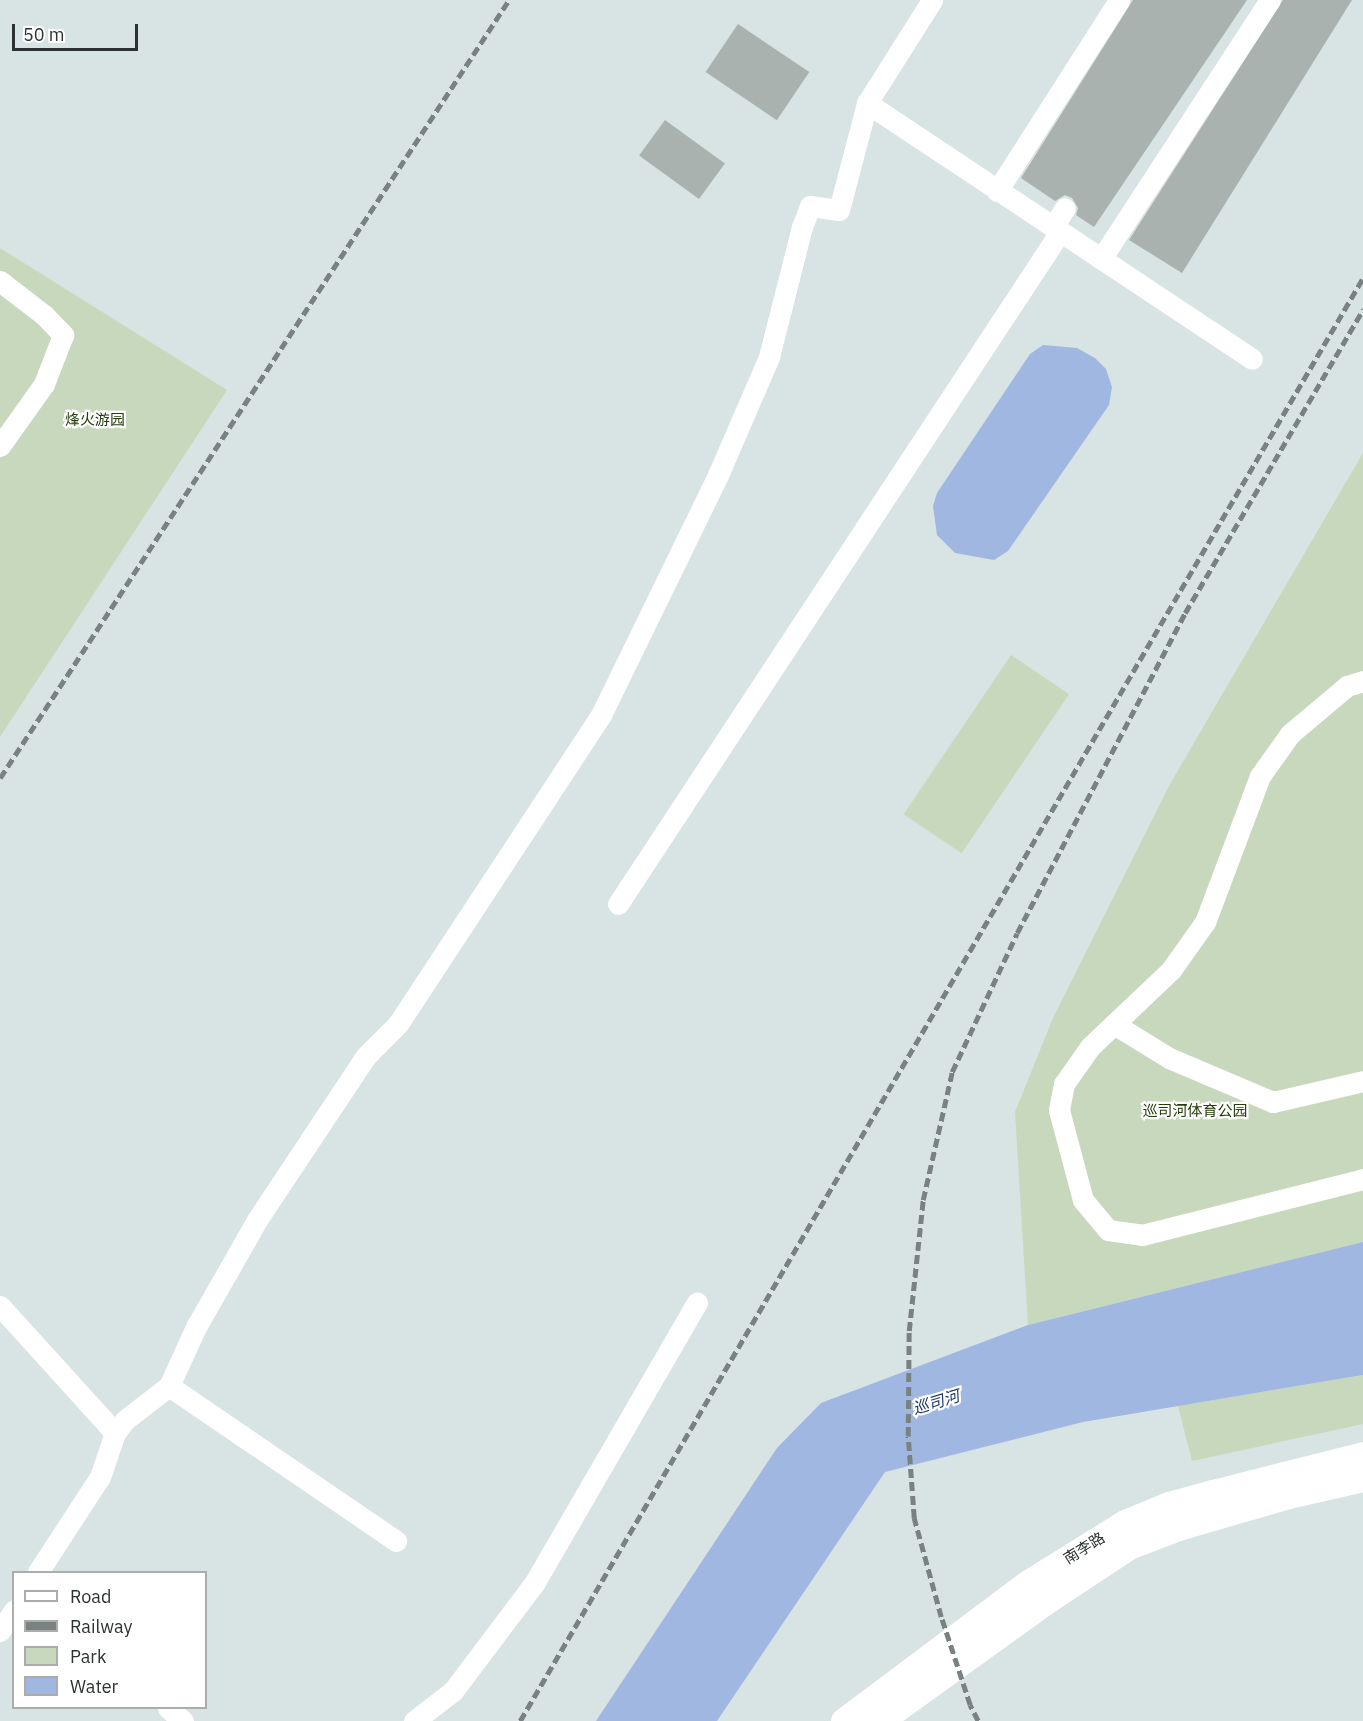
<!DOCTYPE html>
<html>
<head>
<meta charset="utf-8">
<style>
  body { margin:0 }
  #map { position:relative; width:1363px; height:1721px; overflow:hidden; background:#d8e3e3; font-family:"IBM Plex Sans","Noto Sans SC",sans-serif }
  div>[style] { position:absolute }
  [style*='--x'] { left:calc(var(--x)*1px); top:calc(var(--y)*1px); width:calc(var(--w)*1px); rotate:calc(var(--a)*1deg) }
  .green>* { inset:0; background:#c8d8bc; transform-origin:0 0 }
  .water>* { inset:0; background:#a0b7e2 }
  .building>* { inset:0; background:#a9b2ae; transform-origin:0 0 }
  .minor>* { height:21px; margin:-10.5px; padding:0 10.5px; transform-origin:10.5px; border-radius:10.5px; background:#fff }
  .major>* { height:27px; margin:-13.5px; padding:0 13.5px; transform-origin:13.5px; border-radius:13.5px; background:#fff }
  .rail>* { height:4.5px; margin-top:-2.25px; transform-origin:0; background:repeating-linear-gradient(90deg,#798181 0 9px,transparent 0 13.5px) }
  span { translate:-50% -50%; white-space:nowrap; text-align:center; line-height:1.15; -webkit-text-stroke:4.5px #fff; paint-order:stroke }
  .park-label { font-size:15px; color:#253c0b }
  .street-label { font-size:15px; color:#2c3131 }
  .water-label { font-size:16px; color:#1b3569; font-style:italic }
  .legend { position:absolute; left:12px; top:1571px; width:195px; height:138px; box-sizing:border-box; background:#fff; border:2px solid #abadad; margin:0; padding:8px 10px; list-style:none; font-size:18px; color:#2c3131 }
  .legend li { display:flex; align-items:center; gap:12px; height:30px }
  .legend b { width:30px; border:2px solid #abadad }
  .scale { position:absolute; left:12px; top:24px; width:126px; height:27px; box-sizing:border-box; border:3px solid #2c3131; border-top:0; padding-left:8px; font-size:18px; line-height:21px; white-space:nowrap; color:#2c3131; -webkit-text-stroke:4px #fff; paint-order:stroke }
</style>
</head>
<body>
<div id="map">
  <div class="green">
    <i style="clip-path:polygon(0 248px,227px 390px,0 737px)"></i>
    <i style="clip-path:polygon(1363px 453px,1363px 1242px,1028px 1325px,1015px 1112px,1053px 1018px,1170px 784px)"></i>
    <i style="left:1011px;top:655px;width:70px;height:192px;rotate:34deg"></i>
    <i style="clip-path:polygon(1363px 1375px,1363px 1424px,1192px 1461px,1178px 1406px)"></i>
  </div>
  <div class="water">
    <i style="clip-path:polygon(1043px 345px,1077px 348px,1095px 358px,1106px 369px,1112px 387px,1109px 405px,1008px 551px,994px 560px,955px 553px,937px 535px,933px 506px,937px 493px,1030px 354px)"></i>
    <i style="clip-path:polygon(1363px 1242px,1363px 1375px,1083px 1422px,885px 1472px,717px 1721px,596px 1721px,777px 1448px,821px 1403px,1028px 1325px)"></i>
  </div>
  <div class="building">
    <i style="clip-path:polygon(1133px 0,1247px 0,1094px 227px,1076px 215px,1078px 208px,1072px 198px,1065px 195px,1055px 201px,1021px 178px)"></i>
    <i style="clip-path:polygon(1283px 0,1352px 0,1182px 273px,1129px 240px)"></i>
    <i style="left:738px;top:24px;width:86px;height:58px;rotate:34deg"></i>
    <i style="left:665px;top:120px;width:74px;height:44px;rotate:36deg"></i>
  </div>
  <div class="minor">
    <i style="--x:867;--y:103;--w:462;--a:33.6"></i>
    <i style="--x:997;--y:191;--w:227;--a:-57.4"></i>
    <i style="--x:1053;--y:227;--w:22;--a:-58"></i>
    <i style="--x:1101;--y:259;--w:309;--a:-56.9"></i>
    <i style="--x:0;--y:281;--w:56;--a:37.7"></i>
    <i style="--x:44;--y:315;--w:28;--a:46"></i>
    <i style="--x:63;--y:335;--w:53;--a:111.2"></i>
    <i style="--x:44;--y:384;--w:76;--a:125.4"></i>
    <i style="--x:1363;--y:681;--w:17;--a:163"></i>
    <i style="--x:1347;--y:686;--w:75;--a:139.9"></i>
    <i style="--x:1290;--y:734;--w:52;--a:125.5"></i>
    <i style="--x:1260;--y:776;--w:156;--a:110.6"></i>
    <i style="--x:1205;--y:922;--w:59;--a:125.3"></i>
    <i style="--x:1171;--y:970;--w:112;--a:136.5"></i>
    <i style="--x:1090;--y:1047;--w:45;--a:125.1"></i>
    <i style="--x:1064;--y:1084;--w:26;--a:101"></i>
    <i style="--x:1059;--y:1110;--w:93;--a:75.1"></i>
    <i style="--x:1083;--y:1200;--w:39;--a:50"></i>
    <i style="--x:1108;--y:1230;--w:34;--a:8"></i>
    <i style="--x:1142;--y:1235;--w:228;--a:-14.2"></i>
    <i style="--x:618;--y:904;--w:804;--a:-56.67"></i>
    <i style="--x:1114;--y:1024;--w:65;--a:31.7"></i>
    <i style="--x:1169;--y:1058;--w:113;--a:22.9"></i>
    <i style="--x:1273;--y:1102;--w:92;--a:-13.1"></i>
    <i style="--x:0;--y:1306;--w:171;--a:47.8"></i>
    <i style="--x:169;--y:1386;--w:275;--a:34.3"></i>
    <i style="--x:38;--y:1572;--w:113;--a:-56.9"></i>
    <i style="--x:100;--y:1477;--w:46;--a:-71.2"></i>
    <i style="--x:115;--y:1433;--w:16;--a:-52"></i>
    <i style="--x:125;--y:1420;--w:56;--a:-37.7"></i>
    <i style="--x:169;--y:1386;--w:65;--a:-65.4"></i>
    <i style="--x:196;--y:1327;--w:123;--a:-60.3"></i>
    <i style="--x:257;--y:1220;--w:197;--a:-56.4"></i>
    <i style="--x:366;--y:1056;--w:45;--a:-45"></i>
    <i style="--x:398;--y:1024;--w:372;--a:-56.7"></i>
    <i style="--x:602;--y:713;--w:265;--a:-64"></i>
    <i style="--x:718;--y:475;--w:129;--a:-66.6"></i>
    <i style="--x:769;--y:357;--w:134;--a:-75.8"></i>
    <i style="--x:802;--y:227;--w:22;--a:-69"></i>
    <i style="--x:810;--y:206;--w:29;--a:8"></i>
    <i style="--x:839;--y:210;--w:111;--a:-75.3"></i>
    <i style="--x:867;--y:103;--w:122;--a:-57.7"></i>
    <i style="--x:0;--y:1631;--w:25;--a:-56"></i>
    <i style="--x:168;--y:1708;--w:20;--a:41"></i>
    <i style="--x:414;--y:1721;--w:49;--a:-37.6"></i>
    <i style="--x:453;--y:1691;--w:136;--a:-53"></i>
    <i style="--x:535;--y:1582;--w:323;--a:-59.9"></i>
  </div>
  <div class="major">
    <i style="--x:844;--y:1721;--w:229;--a:-36.8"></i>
    <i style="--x:1027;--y:1584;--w:115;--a:-31.9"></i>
    <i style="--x:1125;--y:1523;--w:48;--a:-22.2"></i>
    <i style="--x:1169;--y:1505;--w:46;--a:-15.3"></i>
    <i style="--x:1213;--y:1493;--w:155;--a:-14.2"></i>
    <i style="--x:879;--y:1721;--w:203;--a:-35.8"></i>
    <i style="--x:1044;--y:1602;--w:102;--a:-33.4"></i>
    <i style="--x:1129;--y:1546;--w:53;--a:-21.2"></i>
    <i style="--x:1178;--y:1527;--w:115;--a:-16.2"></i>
    <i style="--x:1288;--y:1495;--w:77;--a:-12.8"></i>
  </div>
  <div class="rail">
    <i style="--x:0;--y:778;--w:930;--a:-56.81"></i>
    <i style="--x:520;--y:1721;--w:1671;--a:-59.71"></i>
    <i style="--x:978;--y:1721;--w:18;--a:-117"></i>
    <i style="--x:970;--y:1705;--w:93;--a:-108.2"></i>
    <i style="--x:941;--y:1617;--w:103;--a:-105.3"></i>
    <i style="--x:914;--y:1518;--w:82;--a:-94.2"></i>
    <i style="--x:908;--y:1436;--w:105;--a:-89.5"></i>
    <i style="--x:909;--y:1331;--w:132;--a:-83.9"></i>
    <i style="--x:923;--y:1200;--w:131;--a:-77.2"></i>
    <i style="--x:952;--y:1072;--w:153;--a:-64.9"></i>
    <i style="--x:1017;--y:933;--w:361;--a:-62.3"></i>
    <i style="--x:1185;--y:613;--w:352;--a:-59.6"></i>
  </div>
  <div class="park-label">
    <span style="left:95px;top:420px">烽火游园</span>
    <span style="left:1195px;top:1111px">巡司河体育公园</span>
  </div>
  <div class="street-label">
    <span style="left:1084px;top:1548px;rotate:-32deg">南李路</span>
  </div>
  <div class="water-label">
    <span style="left:936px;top:1402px;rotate:-17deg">巡司河</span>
  </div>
  <ul class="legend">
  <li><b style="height:8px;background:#fff"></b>Road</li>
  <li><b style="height:8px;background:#798181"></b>Railway</li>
  <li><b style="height:16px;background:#c8d8bc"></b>Park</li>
  <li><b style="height:16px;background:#a0b7e2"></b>Water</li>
  </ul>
  <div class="scale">50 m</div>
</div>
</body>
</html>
